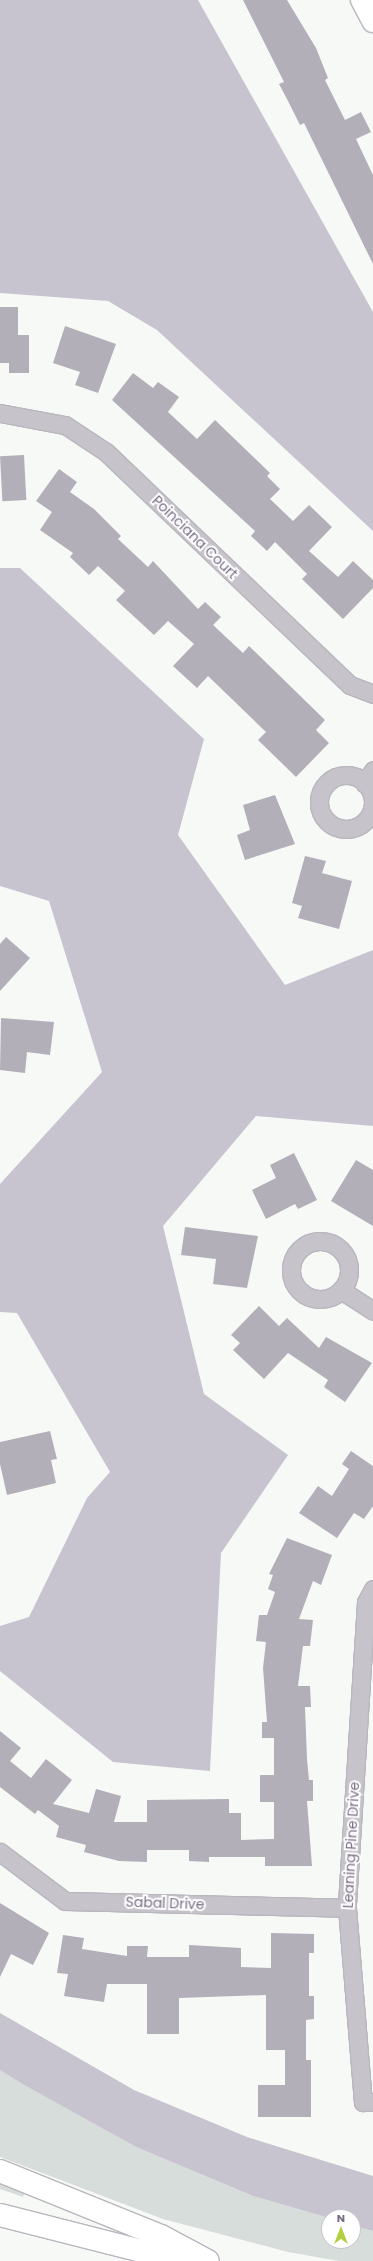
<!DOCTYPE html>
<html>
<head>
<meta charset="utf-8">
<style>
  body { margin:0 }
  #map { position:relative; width:373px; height:2261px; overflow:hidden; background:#f7f9f7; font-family:Poppins,sans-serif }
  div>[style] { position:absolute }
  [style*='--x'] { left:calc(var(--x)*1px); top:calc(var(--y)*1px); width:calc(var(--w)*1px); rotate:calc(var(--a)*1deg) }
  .green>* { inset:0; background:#d7dddb }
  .water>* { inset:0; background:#c7c4cf }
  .building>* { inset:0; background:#b2afb9; transform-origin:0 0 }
  .roads { filter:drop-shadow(1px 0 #b9b6be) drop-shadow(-1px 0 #b9b6be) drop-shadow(0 1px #b9b6be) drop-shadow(0 -1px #b9b6be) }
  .street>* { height:17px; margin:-8.5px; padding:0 8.5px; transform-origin:8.5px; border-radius:8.5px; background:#c6c3ca }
  .street>.ring { margin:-8.5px; padding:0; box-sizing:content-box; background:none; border:17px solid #c6c3ca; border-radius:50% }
  .secondary>* { height:22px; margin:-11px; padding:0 11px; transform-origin:11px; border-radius:11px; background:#fff }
  .highway>* { height:22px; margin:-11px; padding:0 11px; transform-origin:11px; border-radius:11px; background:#fff }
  span { translate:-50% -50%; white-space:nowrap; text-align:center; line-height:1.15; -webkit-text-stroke:4px #fff; paint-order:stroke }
  .street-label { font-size:14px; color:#766c84 }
  .north { position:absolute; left:321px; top:2209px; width:40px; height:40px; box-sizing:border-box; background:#fff; border:1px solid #c8c4ce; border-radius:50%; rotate:0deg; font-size:11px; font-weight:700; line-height:16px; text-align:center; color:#766c84 }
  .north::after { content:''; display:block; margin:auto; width:14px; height:18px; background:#b2ce42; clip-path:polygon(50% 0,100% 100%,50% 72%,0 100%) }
</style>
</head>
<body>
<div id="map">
  <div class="green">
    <i style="clip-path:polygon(0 2070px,136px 2147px,253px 2196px,329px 2218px,329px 2241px,353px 2241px,353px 2226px,373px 2231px,373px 2261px,339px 2261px,288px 2252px,163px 2219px,0 2157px)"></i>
    <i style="clip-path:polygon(0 2178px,26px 2190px,23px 2197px,0 2189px)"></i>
  </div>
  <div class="water">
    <i style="clip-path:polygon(0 0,198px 0,373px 312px,373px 531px,157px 330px,108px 301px,0 293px)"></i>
    <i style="clip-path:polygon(0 568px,20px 568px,204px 739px,178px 835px,285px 985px,373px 950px,373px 1126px,256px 1116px,163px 1226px,204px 1394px,288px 1455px,221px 1553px,210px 1771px,113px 1762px,0 1671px,0 1626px,29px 1617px,87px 1498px,110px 1472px,17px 1313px,0 1312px,0 1184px,102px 1072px,49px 901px,0 886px)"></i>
    <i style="clip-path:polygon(0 2013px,134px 2090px,247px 2137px,373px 2176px,373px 2231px,353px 2226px,353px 2217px,329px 2218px,253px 2196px,136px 2147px,21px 2083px,0 2070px)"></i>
  </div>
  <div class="building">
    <i style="clip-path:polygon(243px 0,287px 0,316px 48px,328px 78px,325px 80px,345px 120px,361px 112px,371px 132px,356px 139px,373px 175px,373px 264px,304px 123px,300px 125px,287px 99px,279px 84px,284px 82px)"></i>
    <i style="clip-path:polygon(0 307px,18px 307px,18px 335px,29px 335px,29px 373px,9px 373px,9px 363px,0 363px)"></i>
    <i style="clip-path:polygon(65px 326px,116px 344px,98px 393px,75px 385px,80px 372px,53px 363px)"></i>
    <i style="clip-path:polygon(133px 373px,153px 388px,158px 382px,179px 397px,168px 412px,197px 439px,215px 420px,270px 473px,267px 476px,280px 489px,270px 499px,293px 521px,309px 505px,332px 527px,309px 551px,338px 577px,353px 561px,373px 580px,373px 588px,343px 619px,302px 579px,307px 574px,275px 542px,267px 551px,251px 536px,255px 531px,112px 400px)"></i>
    <i style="left:24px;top:455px;width:45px;height:24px;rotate:87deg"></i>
    <i style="clip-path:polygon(59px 469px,77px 482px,70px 492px,94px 509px,121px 536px,118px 539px,148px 567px,153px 561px,198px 609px,205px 602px,221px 617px,213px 625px,243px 653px,249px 646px,325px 720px,316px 730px,329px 743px,296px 777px,258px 740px,266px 732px,208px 676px,197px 688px,173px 666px,194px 644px,168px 621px,154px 635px,116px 600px,125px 591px,98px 566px,89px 575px,70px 557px,73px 553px,40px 530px,52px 512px,36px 501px)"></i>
    <i style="clip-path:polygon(275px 795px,295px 844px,245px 860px,237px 835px,250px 830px,243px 805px)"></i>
    <i style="clip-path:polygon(305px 856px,326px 861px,322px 873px,352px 881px,339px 929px,298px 918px,302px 906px,292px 903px)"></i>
    <i style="clip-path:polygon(6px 937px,30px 958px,0 991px,0 944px)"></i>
    <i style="clip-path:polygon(1px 1018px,54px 1022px,50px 1055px,27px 1052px,25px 1073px,0 1070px)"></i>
    <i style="clip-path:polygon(294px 1153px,317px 1200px,298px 1209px,295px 1204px,266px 1219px,252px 1190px,276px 1178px,270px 1165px)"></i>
    <i style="clip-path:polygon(356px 1160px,373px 1170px,373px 1226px,331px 1201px)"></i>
    <i style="clip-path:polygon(185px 1227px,258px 1236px,247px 1288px,213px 1284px,216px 1259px,181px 1255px)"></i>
    <i style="clip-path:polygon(259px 1306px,279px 1326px,287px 1318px,319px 1348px,326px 1337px,372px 1363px,345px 1402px,324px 1387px,328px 1380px,288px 1353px,264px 1379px,233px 1350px,240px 1343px,231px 1335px)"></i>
    <i style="clip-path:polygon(50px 1431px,57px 1459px,51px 1460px,56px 1483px,7px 1495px,0 1464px,0 1442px)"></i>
    <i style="clip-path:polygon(351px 1451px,373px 1466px,373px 1506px,364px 1519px,354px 1513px,337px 1538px,299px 1513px,318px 1486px,332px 1496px,349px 1469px,342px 1464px)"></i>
    <i style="clip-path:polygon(287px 1538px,332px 1555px,321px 1585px,313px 1581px,299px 1619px,313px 1620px,310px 1646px,303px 1646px,298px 1686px,310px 1686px,311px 1707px,305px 1707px,307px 1759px,309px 1780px,313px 1780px,313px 1801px,307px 1801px,312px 1866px,265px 1866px,265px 1857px,209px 1857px,209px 1862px,189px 1861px,189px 1850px,147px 1850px,147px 1862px,119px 1861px,84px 1852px,86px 1845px,56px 1837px,59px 1826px,38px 1810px,35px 1814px,0 1787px,0 1731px,21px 1748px,10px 1761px,31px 1778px,46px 1759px,72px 1780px,53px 1804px,89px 1813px,96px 1789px,121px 1796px,114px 1822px,147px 1822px,147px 1800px,229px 1799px,229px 1813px,241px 1813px,241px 1840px,274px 1839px,274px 1802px,260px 1802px,260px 1775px,274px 1775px,274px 1738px,262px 1738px,262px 1722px,267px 1722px,263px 1668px,266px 1642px,256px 1641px,259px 1615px,267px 1615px,275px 1592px,268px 1589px,273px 1575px,269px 1574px)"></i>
    <i style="clip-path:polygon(0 1903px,49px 1933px,33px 1965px,11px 1954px,0 1977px)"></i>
    <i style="clip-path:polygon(271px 1933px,314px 1934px,314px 1953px,309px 1953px,309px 1996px,314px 1996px,314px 2019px,306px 2020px,306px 2060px,311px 2060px,311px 2117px,258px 2117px,258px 2085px,285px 2085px,285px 2050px,266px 2050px,266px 1995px,179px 1998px,179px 2034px,147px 2034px,147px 1984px,107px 1984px,104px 2002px,64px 1996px,68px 1974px,57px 1973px,63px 1935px,84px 1938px,82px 1949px,127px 1956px,127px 1946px,148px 1946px,147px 1957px,189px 1957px,189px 1945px,241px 1948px,241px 1967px,271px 1968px)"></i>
  </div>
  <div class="roads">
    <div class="street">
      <i style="--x:0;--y:413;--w:66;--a:10.5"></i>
      <i style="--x:65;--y:425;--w:49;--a:33.4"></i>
      <i style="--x:106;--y:452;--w:337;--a:43.7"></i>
      <i style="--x:350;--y:685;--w:25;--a:21"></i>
      <i class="ring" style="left:319px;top:775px;width:37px;height:37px"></i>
      <i style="--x:365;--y:784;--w:16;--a:-60"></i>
      <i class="ring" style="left:291px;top:1241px;width:41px;height:41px"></i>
      <i style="--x:341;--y:1290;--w:38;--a:33"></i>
      <i style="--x:373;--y:1589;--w:15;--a:118"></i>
      <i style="--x:366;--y:1602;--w:307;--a:93.6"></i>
      <i style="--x:347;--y:1908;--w:195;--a:85.3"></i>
      <i style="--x:363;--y:2102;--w:10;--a:0"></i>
      <i style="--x:0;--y:1852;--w:81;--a:37"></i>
      <i style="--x:65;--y:1901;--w:282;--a:1.4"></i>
    </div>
    <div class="secondary">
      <i style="--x:362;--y:0;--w:24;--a:62"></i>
    </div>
    <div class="highway">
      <i style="--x:0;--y:2171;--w:174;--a:22"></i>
      <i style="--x:161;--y:2236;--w:53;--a:28"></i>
      <i style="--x:0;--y:2215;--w:186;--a:14.3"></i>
    </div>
  </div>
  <div class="street-label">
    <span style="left:195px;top:537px;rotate:44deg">Poinciana Court</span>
    <span style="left:351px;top:1845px;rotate:-87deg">Leaning Pine Drive</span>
    <span style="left:165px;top:1903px;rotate:2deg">Sabal Drive</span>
  </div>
  <div class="north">N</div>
</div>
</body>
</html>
